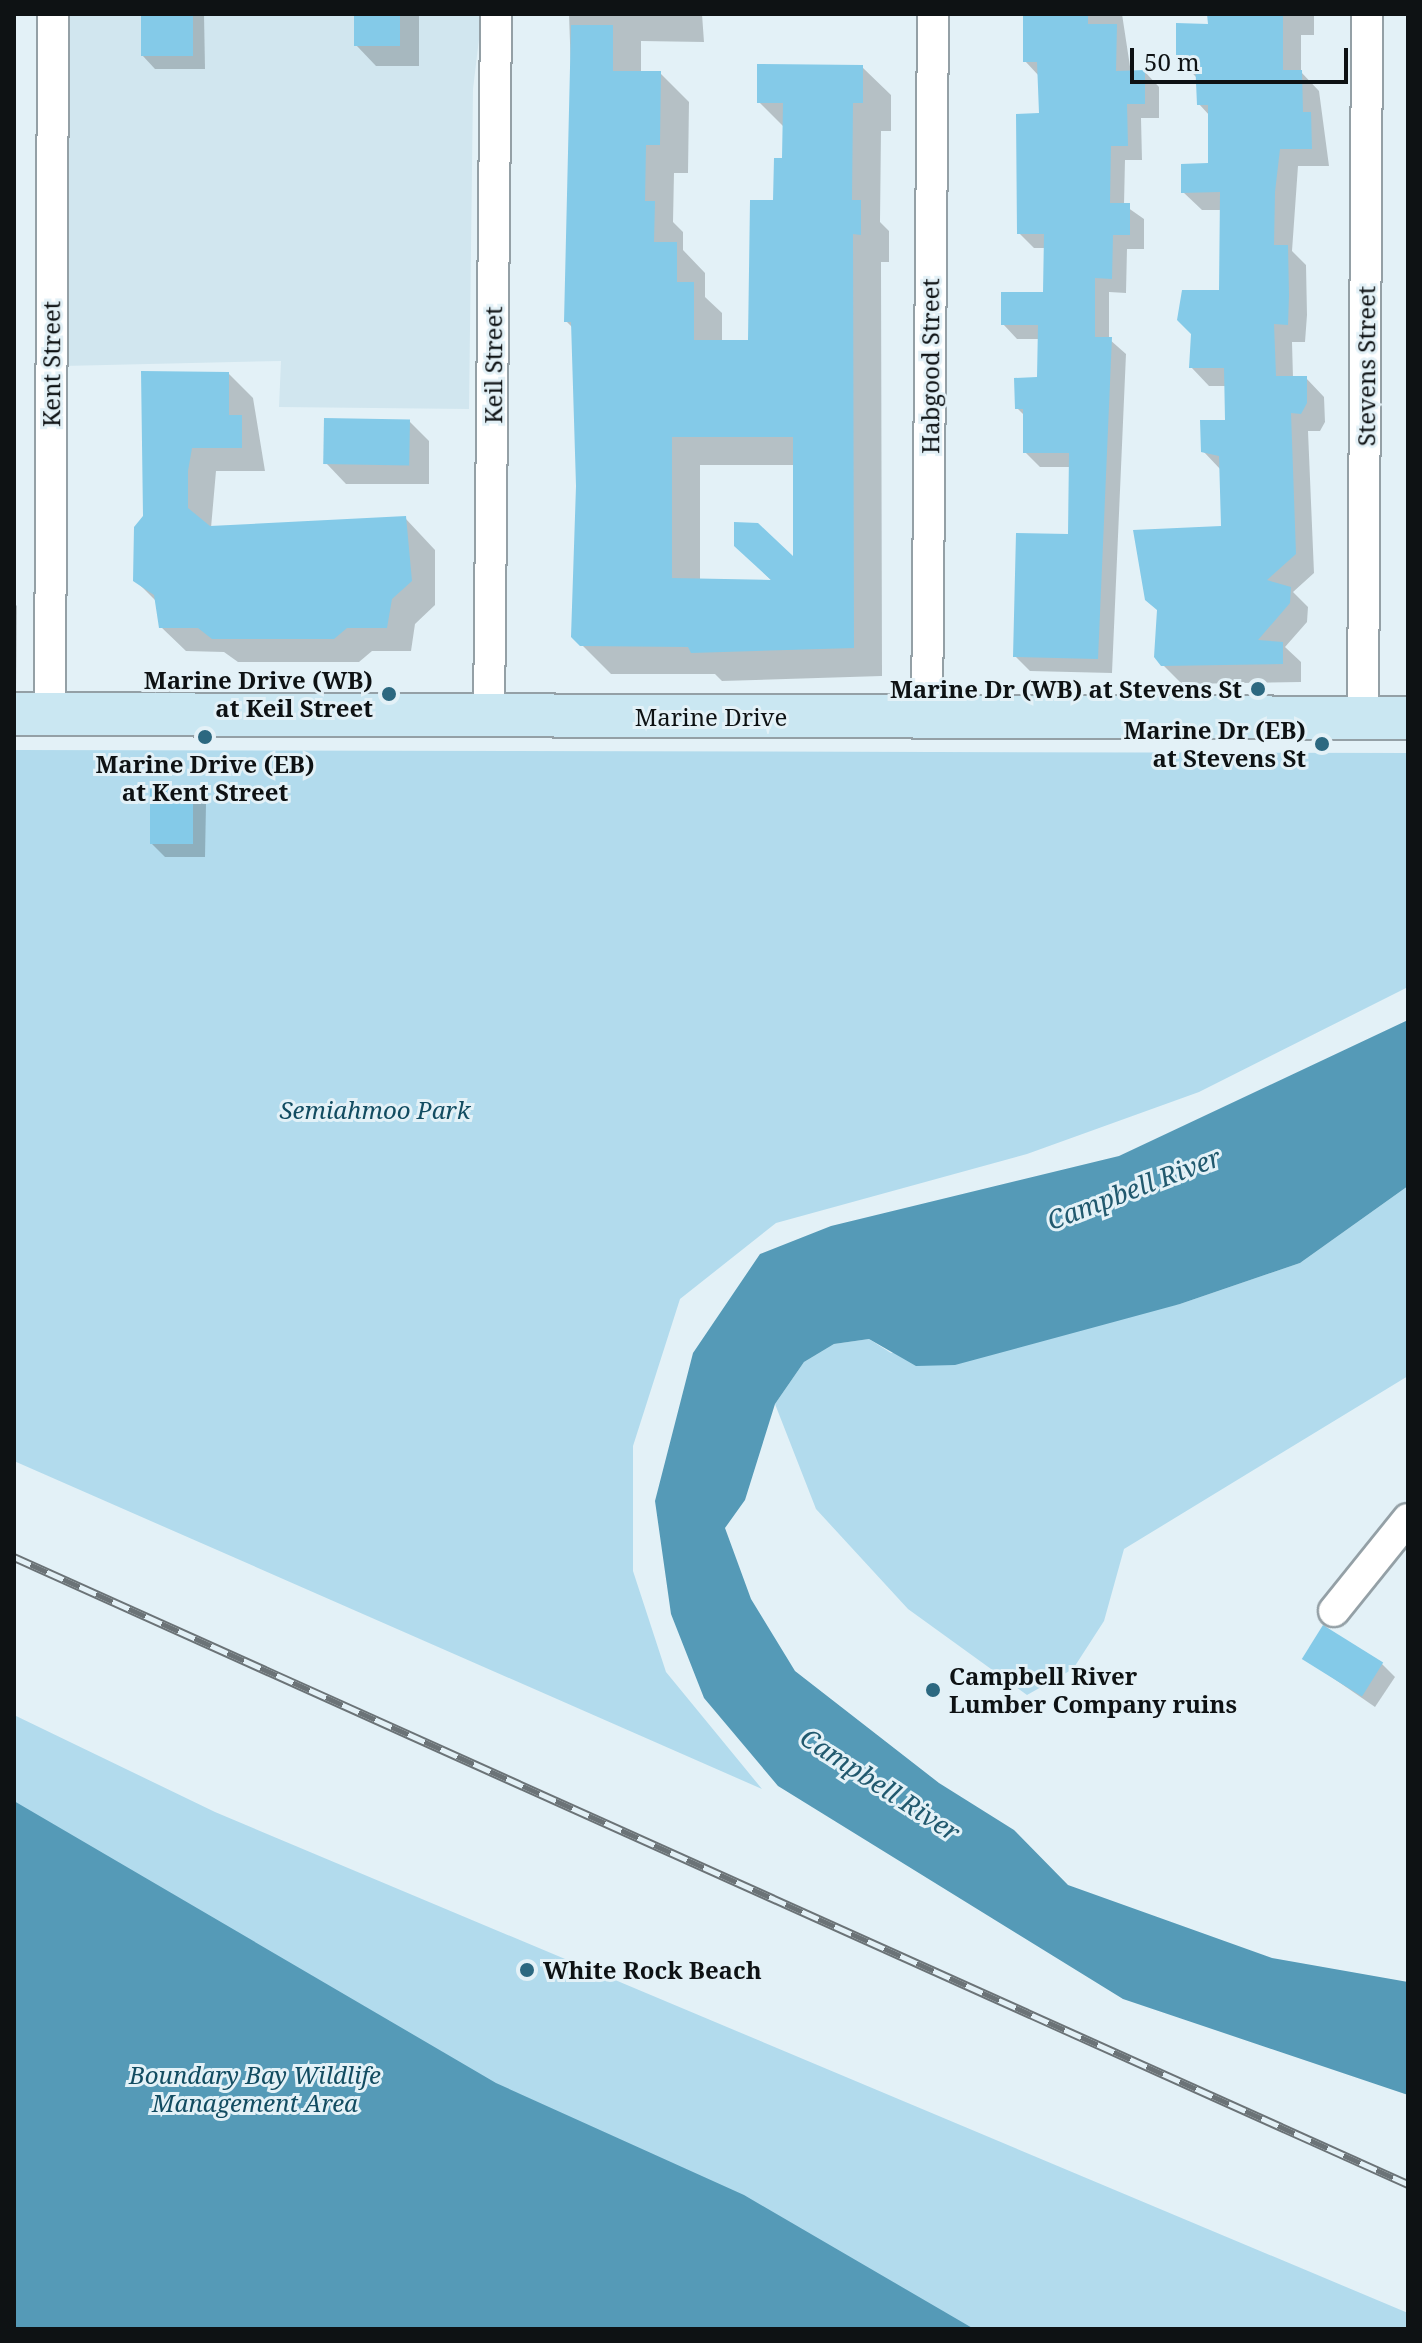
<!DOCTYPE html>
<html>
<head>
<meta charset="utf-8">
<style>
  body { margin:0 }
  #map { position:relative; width:1422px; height:2343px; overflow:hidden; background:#e3f1f7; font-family:"Noto Serif",serif }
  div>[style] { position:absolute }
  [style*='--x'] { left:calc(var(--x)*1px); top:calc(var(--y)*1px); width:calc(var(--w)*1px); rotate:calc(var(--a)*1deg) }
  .built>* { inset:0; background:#d1e6ef }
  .green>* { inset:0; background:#b2dbed }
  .water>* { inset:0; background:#559ab7 }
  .shadow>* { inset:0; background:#0003 }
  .building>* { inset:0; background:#84cae8; transform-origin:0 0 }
  .roads { filter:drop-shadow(2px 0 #94a0a6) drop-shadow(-2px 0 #94a0a6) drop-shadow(0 2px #94a0a6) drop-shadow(0 -2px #94a0a6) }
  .street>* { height:30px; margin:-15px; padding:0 15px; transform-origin:15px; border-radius:15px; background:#fff }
  .secondary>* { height:42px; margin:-21px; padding:0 21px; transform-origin:21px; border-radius:21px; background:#cae7f2 }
  .rail>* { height:9px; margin-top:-4.5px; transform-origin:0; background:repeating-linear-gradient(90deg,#e3f1f7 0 18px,#6b7377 0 36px); box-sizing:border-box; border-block:2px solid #6b7377 }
  .dots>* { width:22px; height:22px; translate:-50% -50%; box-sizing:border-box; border:4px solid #e3f1f7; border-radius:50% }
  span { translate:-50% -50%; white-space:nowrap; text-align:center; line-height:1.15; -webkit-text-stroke:6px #e3f1f7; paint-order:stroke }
  .street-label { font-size:24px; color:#0e1214 }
  .poi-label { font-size:24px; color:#0e1214; font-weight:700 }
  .right { translate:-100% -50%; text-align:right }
  .left { translate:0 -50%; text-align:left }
  .park-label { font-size:24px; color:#124c61; font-style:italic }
  .water-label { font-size:26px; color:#21596e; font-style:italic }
  .frame { position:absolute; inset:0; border:16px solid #0e1214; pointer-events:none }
  .scale { position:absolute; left:1130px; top:48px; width:218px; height:36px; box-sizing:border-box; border:4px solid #0e1214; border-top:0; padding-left:10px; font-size:24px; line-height:28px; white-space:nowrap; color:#0e1214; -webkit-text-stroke:6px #e3f1f7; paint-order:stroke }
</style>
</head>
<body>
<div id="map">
  <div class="built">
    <i style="clip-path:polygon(67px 14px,482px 14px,473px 89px,469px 409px,279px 407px,281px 361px,63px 366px)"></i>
  </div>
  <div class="green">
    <i style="clip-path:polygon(14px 750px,1408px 753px,1408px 987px,1199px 1092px,1027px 1154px,776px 1223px,680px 1299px,633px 1446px,633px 1571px,666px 1672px,762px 1789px,14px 1461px)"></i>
    <i style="clip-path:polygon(1408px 1186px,1408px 1376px,1124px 1549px,1104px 1621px,1073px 1669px,1027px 1695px,908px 1609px,816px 1509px,775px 1404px,804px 1362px,834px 1344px,869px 1339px,891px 1353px,1180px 1304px,1300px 1263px)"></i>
    <i style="clip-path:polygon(14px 1715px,215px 1812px,1408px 2313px,1408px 2329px,14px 2329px)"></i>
  </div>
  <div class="water">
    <i style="clip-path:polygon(1408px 1020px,1408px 1186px,1300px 1263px,1180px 1304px,955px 1365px,916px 1366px,869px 1339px,834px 1344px,804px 1362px,775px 1404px,745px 1500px,725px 1528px,751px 1599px,795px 1671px,939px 1783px,1014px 1830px,1068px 1885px,1272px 1958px,1408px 1982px,1408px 2095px,1123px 1999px,778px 1786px,704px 1698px,671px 1614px,655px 1501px,693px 1353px,760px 1254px,831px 1226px,1119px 1156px)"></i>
    <i style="clip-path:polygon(14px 1801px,496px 2083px,744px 2195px,974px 2329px,14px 2329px)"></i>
  </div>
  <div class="shadow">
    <i style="clip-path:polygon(143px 14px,204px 14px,205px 69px,155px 69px,142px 55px)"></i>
    <i style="clip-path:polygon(356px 14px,419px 14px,419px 66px,376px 66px,356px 45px)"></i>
    <i style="clip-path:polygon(evenodd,569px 14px,702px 14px,704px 42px,641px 41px,641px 73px,660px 73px,689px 102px,688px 173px,674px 173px,673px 222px,683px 232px,683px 250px,705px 273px,705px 297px,722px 313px,722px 342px,750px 342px,784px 160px,784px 127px,759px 102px,862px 67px,891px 95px,891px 131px,881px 131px,880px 222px,889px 231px,889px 262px,881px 262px,882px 676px,722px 681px,715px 674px,611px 674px,573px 636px,578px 486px,573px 328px,566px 321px,574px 158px,569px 14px,700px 465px,795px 465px,795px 561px,736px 545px,773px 582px,700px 580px,700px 465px)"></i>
    <i style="clip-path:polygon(1024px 14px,1122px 14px,1131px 73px,1145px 72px,1159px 87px,1159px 118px,1141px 118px,1142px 160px,1125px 160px,1124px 205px,1144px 219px,1144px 249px,1127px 249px,1126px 293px,1109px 292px,1109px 339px,1126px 354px,1112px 673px,1030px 671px,1015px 656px,1070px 536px,1071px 467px,1040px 467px,1025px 452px,1025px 416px,1017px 408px,1039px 379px,1040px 339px,1017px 339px,1003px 324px,1045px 294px,1046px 248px,1034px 248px,1019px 233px,1041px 115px,1039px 76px,1025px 61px)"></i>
    <i style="clip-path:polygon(1209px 14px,1314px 14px,1314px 35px,1301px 35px,1301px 72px,1319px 91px,1329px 166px,1298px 166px,1292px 251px,1306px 265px,1307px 315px,1305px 342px,1292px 342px,1293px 378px,1306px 378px,1324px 397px,1325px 422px,1320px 431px,1308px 431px,1314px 573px,1293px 592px,1308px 607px,1307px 622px,1285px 647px,1301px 662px,1301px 682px,1182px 684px,1163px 665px,1223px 528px,1221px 470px,1203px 451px,1227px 422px,1226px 386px,1209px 386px,1191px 367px,1221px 292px,1221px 210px,1202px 210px,1183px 192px,1210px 165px,1210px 116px,1199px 104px,1196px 77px,1178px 58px,1210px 26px)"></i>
    <i style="clip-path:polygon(229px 374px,253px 398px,265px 471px,216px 471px,211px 528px,405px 518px,435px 550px,435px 605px,415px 624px,411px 651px,372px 651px,359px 662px,238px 662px,224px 652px,186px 651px,161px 627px,157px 602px,135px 580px,136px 528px)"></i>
    <i style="clip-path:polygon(409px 421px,429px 441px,429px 484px,346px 484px,326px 463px)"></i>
    <i style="clip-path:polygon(14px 603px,17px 606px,16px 692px,14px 692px)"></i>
    <i style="clip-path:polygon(192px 790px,206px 804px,205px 857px,165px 857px,152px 844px)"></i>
    <i style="clip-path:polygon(1304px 1658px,1382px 1664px,1395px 1677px,1375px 1707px)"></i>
  </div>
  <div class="building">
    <i style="left:141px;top:14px;width:52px;height:42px"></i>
    <i style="left:354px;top:14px;width:46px;height:32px"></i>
    <i style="clip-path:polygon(1023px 14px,1088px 14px,1088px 24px,1117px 24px,1116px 71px,1145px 70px,1145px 104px,1127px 104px,1128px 146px,1111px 146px,1110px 203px,1130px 203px,1130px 235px,1113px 235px,1112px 279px,1095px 278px,1095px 337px,1112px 337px,1098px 659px,1013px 657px,1016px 533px,1068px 534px,1069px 453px,1023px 453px,1023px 409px,1015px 409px,1014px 378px,1037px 377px,1038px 325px,1001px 325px,1001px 292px,1043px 292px,1044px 234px,1017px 234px,1016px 114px,1039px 113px,1037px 62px,1023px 62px)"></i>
    <i style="clip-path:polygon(1207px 14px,1283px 14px,1283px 70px,1302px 70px,1303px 112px,1311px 112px,1312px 149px,1280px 149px,1275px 192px,1274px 245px,1288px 245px,1289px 295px,1288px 325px,1274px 324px,1276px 376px,1307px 376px,1307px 403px,1301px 414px,1291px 413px,1296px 554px,1267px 580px,1291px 587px,1290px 603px,1258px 640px,1283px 642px,1283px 664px,1161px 666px,1154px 657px,1157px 610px,1145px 600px,1133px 530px,1221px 526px,1219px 456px,1201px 452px,1200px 420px,1225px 420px,1224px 368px,1189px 368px,1191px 334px,1177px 320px,1182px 290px,1219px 290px,1220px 192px,1181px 193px,1181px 164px,1208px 163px,1208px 105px,1197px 105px,1195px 59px,1176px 59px,1176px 23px,1208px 24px)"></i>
    <i style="clip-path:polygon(evenodd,571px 25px,613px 25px,613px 71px,661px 71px,660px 145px,646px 145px,645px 201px,655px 201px,654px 242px,677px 242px,677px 282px,694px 282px,694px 340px,748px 340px,750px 200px,773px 200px,774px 158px,782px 158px,783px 103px,757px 103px,757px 64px,863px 65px,863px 103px,853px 103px,852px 200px,861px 200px,861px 235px,853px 234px,854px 648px,691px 653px,688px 647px,580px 646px,571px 637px,576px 486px,571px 322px,564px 322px,571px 25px,672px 437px,793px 437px,793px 556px,758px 523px,734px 522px,734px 546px,771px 580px,672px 578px,672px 437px)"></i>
    <i style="clip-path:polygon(141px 371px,229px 372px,229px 415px,242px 415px,242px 448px,192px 448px,188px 471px,188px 508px,210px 526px,406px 516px,412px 581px,392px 599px,387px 628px,347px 628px,334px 639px,212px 639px,198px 628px,159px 628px,154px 595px,133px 581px,134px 527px,143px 516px)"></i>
    <i style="left:324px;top:418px;width:86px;height:46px;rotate:1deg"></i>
    <i style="left:150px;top:788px;width:43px;height:56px"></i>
    <i style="left:1323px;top:1625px;width:71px;height:40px;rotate:32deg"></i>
  </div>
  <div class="roads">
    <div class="street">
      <i style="--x:50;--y:714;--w:700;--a:-89.75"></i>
      <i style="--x:489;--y:717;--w:703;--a:-89.43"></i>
      <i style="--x:927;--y:718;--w:704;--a:-89.51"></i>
      <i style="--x:1363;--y:719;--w:705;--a:-89.67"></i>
      <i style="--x:1334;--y:1611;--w:118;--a:-51.2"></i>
    </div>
    <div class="secondary">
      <i style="--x:14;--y:714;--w:1394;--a:0.16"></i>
    </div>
  </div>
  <div class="rail">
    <i style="--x:14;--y:1557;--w:1529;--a:24.22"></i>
  </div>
  <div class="dots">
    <i style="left:1258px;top:689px;background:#2c6880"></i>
    <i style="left:389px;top:694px;background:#2c6880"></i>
    <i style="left:205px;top:737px;background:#2c6880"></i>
    <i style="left:1322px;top:744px;background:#2c6880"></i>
    <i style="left:933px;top:1690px;background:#2c6880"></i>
    <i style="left:527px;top:1970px;background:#2c6880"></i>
  </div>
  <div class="street-label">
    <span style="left:51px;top:364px;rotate:-90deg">Kent Street</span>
    <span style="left:493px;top:365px;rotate:-90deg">Keil Street</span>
    <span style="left:930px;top:366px;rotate:-90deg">Habgood Street</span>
    <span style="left:1366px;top:366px;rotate:-90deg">Stevens Street</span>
    <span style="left:711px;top:717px">Marine Drive</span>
  </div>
  <div class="poi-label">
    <span class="right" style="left:373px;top:694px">Marine Drive (WB)<br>at Keil Street</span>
    <span class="right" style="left:1242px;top:689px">Marine Dr (WB) at Stevens St</span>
    <span class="right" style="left:1306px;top:744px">Marine Dr (EB)<br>at Stevens St</span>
    <span style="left:205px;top:778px">Marine Drive (EB)<br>at Kent Street</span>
    <span class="left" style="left:949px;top:1690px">Campbell River<br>Lumber Company ruins</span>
    <span class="left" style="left:543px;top:1970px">White Rock Beach</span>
  </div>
  <div class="park-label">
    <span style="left:375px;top:1110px">Semiahmoo Park</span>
    <span style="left:255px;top:2089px">Boundary Bay Wildlife<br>Management Area</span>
  </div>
  <div class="water-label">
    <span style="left:1134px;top:1189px;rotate:-21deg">Campbell River</span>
    <span style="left:880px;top:1785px;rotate:33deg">Campbell River</span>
  </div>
  <div class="frame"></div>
  <div class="scale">50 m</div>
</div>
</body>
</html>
